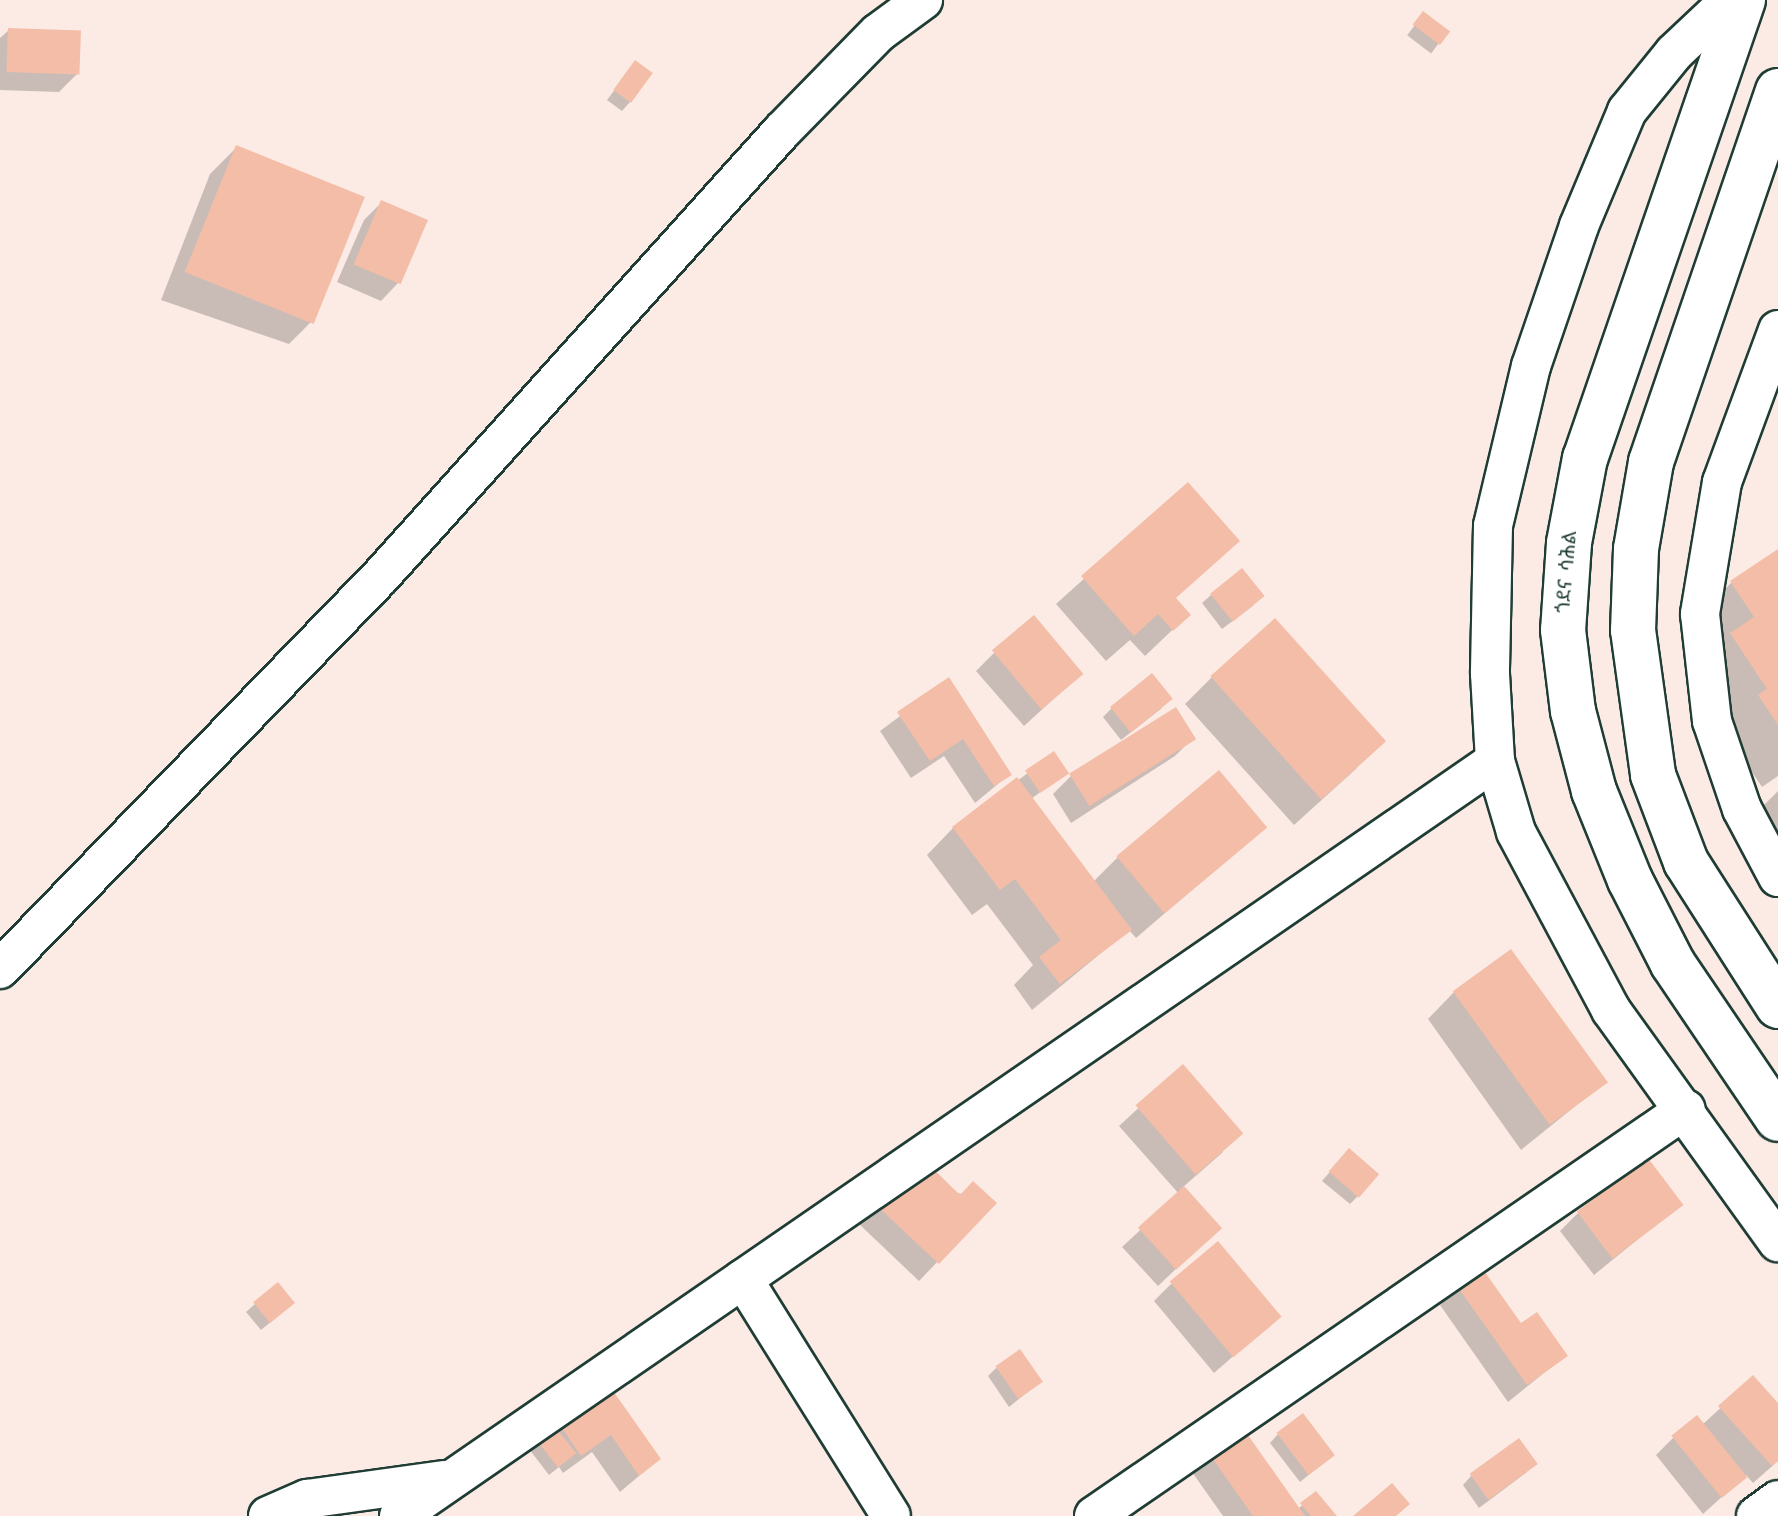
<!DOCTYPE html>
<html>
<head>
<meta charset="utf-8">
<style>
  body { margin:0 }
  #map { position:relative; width:1778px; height:1516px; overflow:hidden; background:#fcebe5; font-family:Kalam,"Noto Sans Ethiopic",sans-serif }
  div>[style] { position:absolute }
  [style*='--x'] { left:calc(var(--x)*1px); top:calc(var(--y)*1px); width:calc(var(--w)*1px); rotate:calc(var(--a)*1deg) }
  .shadow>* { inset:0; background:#0003; transform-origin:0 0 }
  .building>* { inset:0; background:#f4bda7; transform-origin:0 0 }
  .roads { filter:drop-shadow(2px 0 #1f3d34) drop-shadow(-2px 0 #1f3d34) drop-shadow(0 2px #1f3d34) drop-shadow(0 -2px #1f3d34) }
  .street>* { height:38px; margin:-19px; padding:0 19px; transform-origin:19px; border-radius:19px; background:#fff }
  .highway>* { height:44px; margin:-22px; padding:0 22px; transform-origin:22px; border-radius:22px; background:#fff }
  span { translate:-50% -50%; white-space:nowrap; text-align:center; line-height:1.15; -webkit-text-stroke:6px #fff; paint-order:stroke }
  .street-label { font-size:20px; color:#1f3d34 }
</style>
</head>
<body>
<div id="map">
  <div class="shadow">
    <i style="left:1424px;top:13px;width:30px;height:28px;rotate:37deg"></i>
    <i style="clip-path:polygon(9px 30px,77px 74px,59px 92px,0 90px,0 38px)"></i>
    <i style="clip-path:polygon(635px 63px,630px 102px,622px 111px,607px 100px)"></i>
    <i style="clip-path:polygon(236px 148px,315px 318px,289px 344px,161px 300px,210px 174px)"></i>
    <i style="clip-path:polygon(382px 202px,398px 283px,381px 301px,337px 282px,364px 220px)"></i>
    <i style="clip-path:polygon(1188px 485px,1174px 599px,1188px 615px,1145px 656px,1130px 640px,1106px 661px,1056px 604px)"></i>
    <i style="clip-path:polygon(1778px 551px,1778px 776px,1762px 787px,1725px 731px,1733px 723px,1697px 669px,1697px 617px,1731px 583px)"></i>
    <i style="clip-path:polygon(1211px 595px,1254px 605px,1222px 629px,1202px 603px)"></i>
    <i style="clip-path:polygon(994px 653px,1081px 674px,1024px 726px,976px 671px)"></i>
    <i style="clip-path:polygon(1212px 677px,1357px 768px,1294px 825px,1185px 704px)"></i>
    <i style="clip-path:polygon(949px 680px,1010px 774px,975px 803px,944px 756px,911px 778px,880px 731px)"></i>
    <i style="clip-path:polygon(1112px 708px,1162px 708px,1121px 740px,1103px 717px)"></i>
    <i style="clip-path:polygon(1193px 738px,1175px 756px,1071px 823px,1053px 794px,1071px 776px)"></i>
    <i style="clip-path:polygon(1054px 754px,1066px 773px,1031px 799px,1093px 882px,1118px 857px,1264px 828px,1136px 938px,1129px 930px,1032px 1010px,1014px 985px,1033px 965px,987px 904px,972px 915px,927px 855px,953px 828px)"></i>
    <i style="clip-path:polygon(1778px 791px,1778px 834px,1761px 808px)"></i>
    <i style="clip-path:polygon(1454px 992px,1604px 1083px,1521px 1150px,1428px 1019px)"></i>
    <i style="clip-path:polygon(1183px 1067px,1223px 1152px,1182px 1188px,1219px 1228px,1158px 1286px,1122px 1247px,1179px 1194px,1119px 1126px)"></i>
    <i style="clip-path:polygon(1341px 1159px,1358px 1196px,1350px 1204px,1322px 1181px)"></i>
    <i style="clip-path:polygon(903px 1178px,994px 1203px,919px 1281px,859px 1224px)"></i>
    <i style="clip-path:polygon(1680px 1205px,1594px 1275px,1560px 1231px,1578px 1213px)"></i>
    <i style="clip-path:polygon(1172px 1283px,1279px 1316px,1214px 1373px,1154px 1301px)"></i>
    <i style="clip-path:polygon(1458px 1287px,1520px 1326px,1565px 1356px,1508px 1402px,1440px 1305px)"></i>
    <i style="clip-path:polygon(255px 1304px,284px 1311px,261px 1330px,246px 1312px)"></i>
    <i style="clip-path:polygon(996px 1368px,1040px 1382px,1009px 1407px,988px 1376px)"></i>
    <i style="clip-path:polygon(1753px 1378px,1778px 1406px,1778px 1461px,1753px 1483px,1746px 1475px,1703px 1514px,1656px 1455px,1674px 1437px,1702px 1425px)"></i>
    <i style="clip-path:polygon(611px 1391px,659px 1459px,620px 1492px,592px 1452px,563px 1473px,559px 1467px,549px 1475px,529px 1449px)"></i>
    <i style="clip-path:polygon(1278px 1434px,1333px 1455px,1300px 1482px,1270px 1443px)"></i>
    <i style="clip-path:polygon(1210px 1454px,1298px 1509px,1315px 1494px,1334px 1516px,1223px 1516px,1192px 1472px)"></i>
    <i style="clip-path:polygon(1527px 1472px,1479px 1508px,1463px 1485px,1471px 1476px)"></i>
  </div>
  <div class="building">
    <i style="left:1423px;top:11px;width:34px;height:17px;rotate:37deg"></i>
    <i style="left:8px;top:28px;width:73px;height:44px;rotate:2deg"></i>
    <i style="left:635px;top:60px;width:22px;height:37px;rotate:36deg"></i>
    <i style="left:236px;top:145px;width:139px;height:137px;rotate:22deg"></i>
    <i style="left:381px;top:200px;width:51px;height:70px;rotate:23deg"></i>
    <i style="clip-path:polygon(1188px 482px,1240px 541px,1176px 598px,1191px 615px,1173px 631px,1158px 614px,1134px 636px,1081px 576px)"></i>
    <i style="clip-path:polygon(1778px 549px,1778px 725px,1758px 695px,1767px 689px,1730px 633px,1754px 617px,1730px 581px)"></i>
    <i style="left:1242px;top:568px;width:36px;height:41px;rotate:51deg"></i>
    <i style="left:1034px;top:615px;width:77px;height:55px;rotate:50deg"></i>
    <i style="left:1275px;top:618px;width:166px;height:87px;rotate:48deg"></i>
    <i style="left:1152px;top:673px;width:33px;height:54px;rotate:51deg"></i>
    <i style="clip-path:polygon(949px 677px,1012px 775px,994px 786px,963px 739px,930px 761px,897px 712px)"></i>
    <i style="left:1176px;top:707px;width:38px;height:126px;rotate:58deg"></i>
    <i style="left:1054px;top:751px;width:27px;height:35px;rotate:56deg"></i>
    <i style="left:1219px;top:770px;width:75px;height:134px;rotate:50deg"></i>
    <i style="clip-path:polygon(1017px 777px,1132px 930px,1060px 984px,1039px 957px,1061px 940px,1015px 879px,1000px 890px,952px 827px)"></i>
    <i style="left:1511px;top:949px;width:165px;height:72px;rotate:54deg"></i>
    <i style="left:1183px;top:1064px;width:92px;height:63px;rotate:49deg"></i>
    <i style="left:1349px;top:1148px;width:40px;height:31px;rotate:41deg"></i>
    <i style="clip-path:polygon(921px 1157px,960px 1195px,973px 1181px,997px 1203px,939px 1264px,876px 1205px)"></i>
    <i style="left:1648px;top:1158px;width:59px;height:89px;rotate:53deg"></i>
    <i style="left:1184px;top:1186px;width:57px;height:62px;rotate:48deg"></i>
    <i style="left:1218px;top:1241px;width:99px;height:63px;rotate:50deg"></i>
    <i style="clip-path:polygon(1482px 1268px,1521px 1323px,1537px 1312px,1568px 1356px,1527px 1385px,1457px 1286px)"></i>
    <i style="left:278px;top:1282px;width:27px;height:32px;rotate:51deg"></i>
    <i style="left:1020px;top:1349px;width:40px;height:30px;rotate:55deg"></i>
    <i style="clip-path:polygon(1753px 1375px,1778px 1403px,1778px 1461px,1772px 1466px,1718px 1406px)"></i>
    <i style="clip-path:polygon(611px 1388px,661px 1459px,639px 1476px,611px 1435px,581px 1456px,560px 1425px)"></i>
    <i style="left:1303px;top:1413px;width:53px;height:33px;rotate:53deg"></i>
    <i style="left:1697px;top:1415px;width:80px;height:33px;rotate:51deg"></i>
    <i style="left:554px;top:1425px;width:36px;height:23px;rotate:52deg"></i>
    <i style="clip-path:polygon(1243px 1428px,1305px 1516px,1253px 1516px,1208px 1452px)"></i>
    <i style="left:1519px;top:1438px;width:32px;height:61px;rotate:54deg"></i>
    <i style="clip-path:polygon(1392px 1483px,1410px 1504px,1396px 1516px,1353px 1516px)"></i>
    <i style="clip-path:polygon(1316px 1491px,1337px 1516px,1311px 1516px,1300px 1503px)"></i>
  </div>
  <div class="roads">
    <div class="street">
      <i style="--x:1730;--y:0;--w:77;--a:136.6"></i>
      <i style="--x:1674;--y:53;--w:75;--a:129"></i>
      <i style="--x:1627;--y:111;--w:125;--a:112.7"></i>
      <i style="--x:1579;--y:226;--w:148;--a:108.9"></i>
      <i style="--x:1531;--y:366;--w:164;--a:103.4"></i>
      <i style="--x:1493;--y:526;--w:148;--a:91.2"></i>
      <i style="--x:1490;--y:674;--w:87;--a:86.7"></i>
      <i style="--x:1495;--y:761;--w:74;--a:73.5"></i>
      <i style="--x:1516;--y:832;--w:202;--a:61.9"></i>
      <i style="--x:1611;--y:1010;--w:286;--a:54.3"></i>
      <i style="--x:1778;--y:330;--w:162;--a:110.2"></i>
      <i style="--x:1722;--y:482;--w:134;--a:99.5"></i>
      <i style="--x:1700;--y:614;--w:108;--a:83.6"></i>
      <i style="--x:1712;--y:721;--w:93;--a:71.2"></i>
      <i style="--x:1742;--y:809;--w:77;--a:62.1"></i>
      <i style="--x:0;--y:969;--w:547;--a:-45.89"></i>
      <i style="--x:381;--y:576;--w:599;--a:-47.98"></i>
      <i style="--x:782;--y:131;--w:137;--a:-45.6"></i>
      <i style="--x:878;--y:33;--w:56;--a:-36.3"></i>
      <i style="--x:743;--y:1279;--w:279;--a:58"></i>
      <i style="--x:268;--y:1516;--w:43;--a:-23.6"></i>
      <i style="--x:307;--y:1499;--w:138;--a:-7.9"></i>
      <i style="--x:399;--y:1516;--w:1331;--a:-34.56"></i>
      <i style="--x:1094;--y:1516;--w:718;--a:-34.51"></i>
      <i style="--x:1756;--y:1516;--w:27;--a:-36"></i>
    </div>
    <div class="highway">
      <i style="--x:1743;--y:0;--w:484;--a:109"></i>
      <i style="--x:1585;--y:458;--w:86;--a:100.7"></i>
      <i style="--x:1569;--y:543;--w:87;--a:93.9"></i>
      <i style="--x:1563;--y:630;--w:82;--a:83"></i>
      <i style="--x:1573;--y:711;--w:83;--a:75.3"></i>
      <i style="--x:1594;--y:791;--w:96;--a:68"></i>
      <i style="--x:1630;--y:880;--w:94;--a:62.9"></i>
      <i style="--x:1673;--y:964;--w:187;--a:55.9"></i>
      <i style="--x:1778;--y:91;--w:392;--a:108.9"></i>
      <i style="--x:1651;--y:462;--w:88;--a:99.8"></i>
      <i style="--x:1636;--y:549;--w:81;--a:92.1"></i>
      <i style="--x:1633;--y:630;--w:146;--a:82.1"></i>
      <i style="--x:1653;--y:775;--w:93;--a:69.2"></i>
      <i style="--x:1686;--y:862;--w:171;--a:57.4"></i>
    </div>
  </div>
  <div class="street-label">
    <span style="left:1568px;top:572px;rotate:-85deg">ጎደና ሳሕል</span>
  </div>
</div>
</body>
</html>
